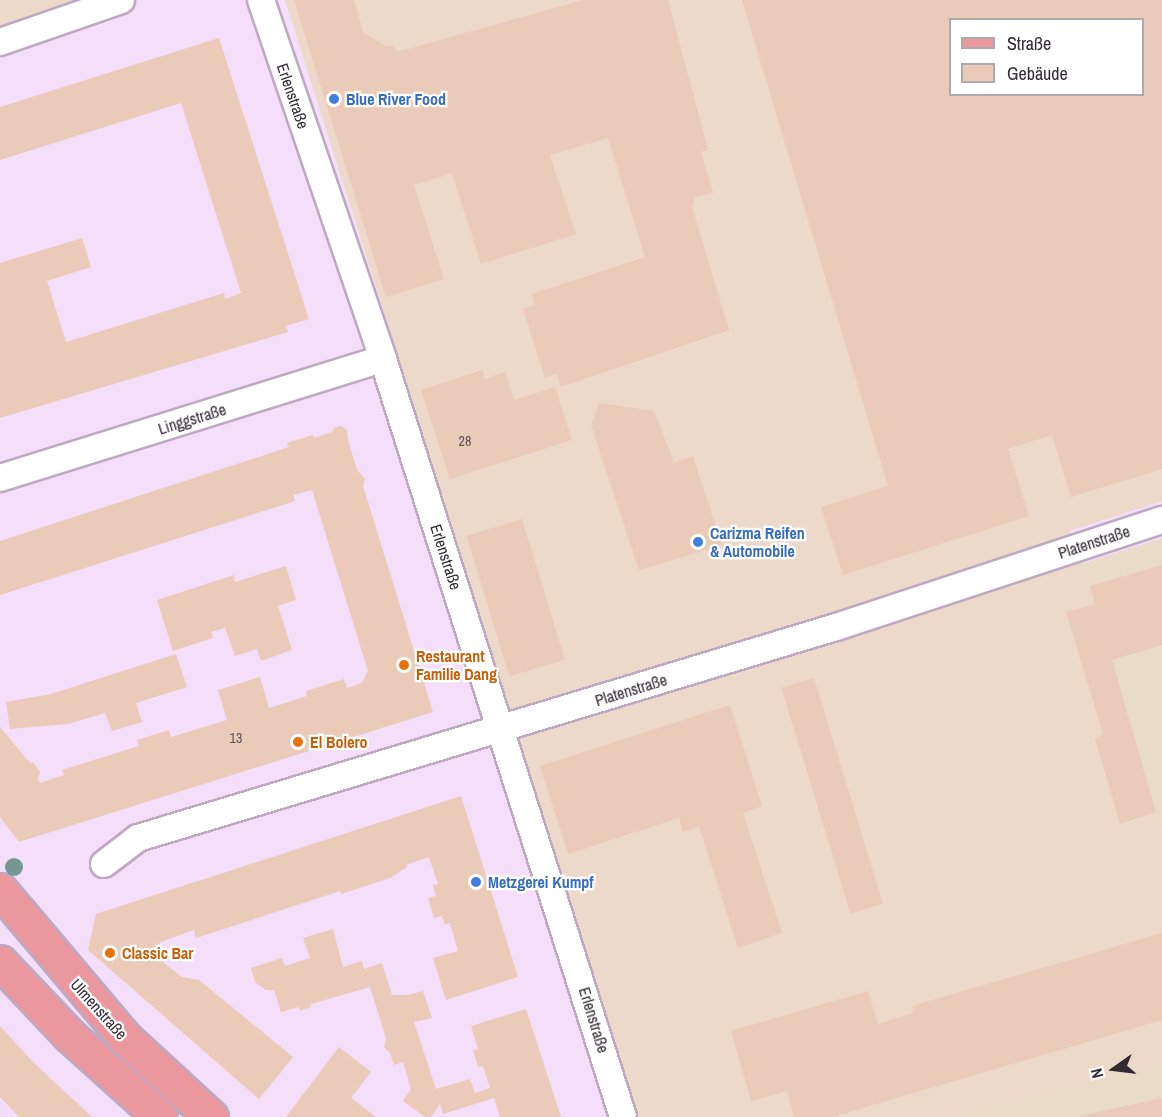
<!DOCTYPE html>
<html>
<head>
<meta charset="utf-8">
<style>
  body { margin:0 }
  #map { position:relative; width:1162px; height:1117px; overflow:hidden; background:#f5def9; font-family:"Archivo Narrow",sans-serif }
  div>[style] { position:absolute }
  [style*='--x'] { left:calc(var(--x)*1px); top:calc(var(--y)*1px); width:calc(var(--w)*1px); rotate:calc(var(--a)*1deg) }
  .commercial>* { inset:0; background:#eadac8 }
  .industrial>* { inset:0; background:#ecd9c9 }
  .building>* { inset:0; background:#eacab8; transform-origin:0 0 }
  .roads { filter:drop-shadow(2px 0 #bea8c2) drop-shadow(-2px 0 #bea8c2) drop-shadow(0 2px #bea8c2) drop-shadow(0 -2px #bea8c2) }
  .minor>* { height:26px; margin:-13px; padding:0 13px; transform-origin:13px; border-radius:13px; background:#fff }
  .primary>* { height:33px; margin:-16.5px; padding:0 16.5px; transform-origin:16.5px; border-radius:16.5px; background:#eb979e }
  .trees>* { width:18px; height:18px; margin:-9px; border-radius:50%; background:#769895 }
  .dots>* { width:16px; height:16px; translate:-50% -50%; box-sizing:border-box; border:3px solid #fff; border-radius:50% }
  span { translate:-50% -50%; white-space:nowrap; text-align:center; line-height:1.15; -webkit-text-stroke:4.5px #fff; paint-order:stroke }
  .number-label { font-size:14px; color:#605154 }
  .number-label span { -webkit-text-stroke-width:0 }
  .street-label { font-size:16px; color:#322933 }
  .shop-label { font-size:16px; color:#366cbe; font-weight:700 }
  .left { translate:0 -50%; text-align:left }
  .food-label { font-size:16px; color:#c56008; font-weight:700 }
  .legend { position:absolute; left:949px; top:18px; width:195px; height:78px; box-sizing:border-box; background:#fff; border:2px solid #ada9ad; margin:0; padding:8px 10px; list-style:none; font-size:18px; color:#322933 }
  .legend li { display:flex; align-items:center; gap:12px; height:30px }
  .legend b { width:30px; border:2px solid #ada9ad }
  .north { position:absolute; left:1084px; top:1039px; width:60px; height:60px; -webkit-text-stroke:4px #fff; paint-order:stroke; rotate:256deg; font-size:16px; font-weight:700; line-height:24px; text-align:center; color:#322933 }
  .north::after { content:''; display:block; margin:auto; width:21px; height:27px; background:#322933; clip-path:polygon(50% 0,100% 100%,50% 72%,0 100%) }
</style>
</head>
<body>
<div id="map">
  <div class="commercial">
    <i style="clip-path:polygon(1162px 538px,1162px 833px,1082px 564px)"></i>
    <i style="clip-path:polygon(1162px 1063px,1162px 1117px,946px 1117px)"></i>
  </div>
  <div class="industrial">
    <i style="clip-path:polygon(0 0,89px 0,0 28px)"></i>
    <i style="clip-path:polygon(evenodd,285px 0,1162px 0,1162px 501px,1069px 531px,1082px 564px,1162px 833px,1162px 1063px,946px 1117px,639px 1117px,285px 0,950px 20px,1142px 20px,1142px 94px,950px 94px,950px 20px)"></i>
  </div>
  <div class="building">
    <i style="clip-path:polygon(294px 0,354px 0,363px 32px,385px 46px,393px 46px,397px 52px,583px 0,668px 0,708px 150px,701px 152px,713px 193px,695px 197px,692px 207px,729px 330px,561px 387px,557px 374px,545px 378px,523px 309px,535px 305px,532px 294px,645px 257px,608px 138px,550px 155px,576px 234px,481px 264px,452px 173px,414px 185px,444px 279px,386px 297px)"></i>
    <i style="clip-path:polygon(evenodd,742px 0,1162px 0,1162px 469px,1071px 497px,1052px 435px,1008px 449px,1029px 516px,843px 575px,821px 507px,888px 486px,742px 0,950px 20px,1143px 20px,1143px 94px,950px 94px,950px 20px)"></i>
    <i style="clip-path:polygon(219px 38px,309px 319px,286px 326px,288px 332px,0 418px,0 263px,82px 238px,91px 267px,47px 281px,66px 342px,224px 293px,225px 299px,241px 293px,181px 103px,0 160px,0 107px)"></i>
    <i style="clip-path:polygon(482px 370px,485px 379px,505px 372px,514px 400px,555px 387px,572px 440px,450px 479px,421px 390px)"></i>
    <i style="clip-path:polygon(599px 403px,654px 411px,674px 463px,693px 456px,722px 545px,639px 570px,591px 425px)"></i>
    <i style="clip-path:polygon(341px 426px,347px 430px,348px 440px,357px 470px,365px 479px,363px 486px,433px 712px,19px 842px,0 817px,0 727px,31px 764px,33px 762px,40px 772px,38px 779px,40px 783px,64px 775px,62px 770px,139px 746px,137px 740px,169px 730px,171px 737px,227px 720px,218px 690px,260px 677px,269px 708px,307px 696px,306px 691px,344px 679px,347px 688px,362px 683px,368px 671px,312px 490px,293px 495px,295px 501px,0 595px,0 541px,289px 447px,287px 443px,313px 435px,314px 438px,332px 432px,334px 428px)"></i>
    <i style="left:522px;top:519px;width:147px;height:58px;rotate:73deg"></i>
    <i style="clip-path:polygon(1162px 565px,1162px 645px,1112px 660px,1156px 812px,1120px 824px,1095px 738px,1103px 734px,1066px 612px,1095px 604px,1090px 586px)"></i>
    <i style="clip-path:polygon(286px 566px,296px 600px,278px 606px,292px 650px,261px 661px,257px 649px,235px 656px,225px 628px,211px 632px,213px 638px,173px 651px,157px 600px,234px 575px,235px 582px)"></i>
    <i style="clip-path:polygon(176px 654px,187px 687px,136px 703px,142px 722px,112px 731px,105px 713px,68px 724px,10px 729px,6px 702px,51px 694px)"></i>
    <i style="left:814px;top:678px;width:236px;height:34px;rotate:73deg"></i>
    <i style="clip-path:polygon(730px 705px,762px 806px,743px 813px,782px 933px,738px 948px,699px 826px,683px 832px,679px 818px,568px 854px,540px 766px)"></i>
    <i style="clip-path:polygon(461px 796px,518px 977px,446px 1000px,433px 958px,458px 951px,450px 923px,445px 925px,442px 916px,434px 918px,428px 898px,436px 896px,433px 885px,438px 884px,429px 857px,406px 865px,407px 867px,390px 878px,341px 894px,340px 891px,196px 938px,194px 930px,160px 942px,155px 953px,158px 958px,182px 977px,199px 980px,293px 1057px,259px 1099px,88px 950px,96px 914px)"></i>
    <i style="clip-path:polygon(333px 929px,343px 967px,362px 961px,364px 969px,382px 963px,392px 995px,408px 995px,423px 991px,432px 1018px,414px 1022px,436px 1089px,470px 1079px,475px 1093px,490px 1088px,483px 1066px,478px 1067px,473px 1050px,478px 1049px,471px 1026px,526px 1009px,561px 1117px,500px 1117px,494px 1098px,443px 1114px,440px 1104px,431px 1117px,425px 1117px,403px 1101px,411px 1089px,403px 1062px,394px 1065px,390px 1053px,384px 1047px,386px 1038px,370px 987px,311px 1004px,311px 1007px,305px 1009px,300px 1011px,299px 1007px,281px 1012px,274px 990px,266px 990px,255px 982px,251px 968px,282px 958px,285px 966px,310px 958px,303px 938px)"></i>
    <i style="clip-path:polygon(1162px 933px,1162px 1020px,832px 1117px,794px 1117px,787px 1091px,751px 1101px,731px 1031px,868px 991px,878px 1024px,913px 1013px,912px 1006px)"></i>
    <i style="clip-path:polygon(0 1026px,33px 1062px,92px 1117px,19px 1117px,0 1097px)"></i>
    <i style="clip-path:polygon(339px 1047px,371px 1072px,351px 1098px,376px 1117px,286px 1117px)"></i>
    <i style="clip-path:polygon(1162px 1098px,1162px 1117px,1080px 1117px,1080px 1116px)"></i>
  </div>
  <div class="roads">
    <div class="minor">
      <i style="--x:261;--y:0;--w:379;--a:71.2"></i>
      <i style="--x:383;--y:359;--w:795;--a:72.43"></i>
      <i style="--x:0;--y:42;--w:128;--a:-19.1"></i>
      <i style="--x:0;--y:478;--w:401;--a:-17.3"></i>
      <i style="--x:104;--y:864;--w:43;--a:-37.4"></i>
      <i style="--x:138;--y:838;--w:729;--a:-16.82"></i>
      <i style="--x:836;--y:627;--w:343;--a:-18.2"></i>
    </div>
    <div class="primary">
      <i style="--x:0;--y:890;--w:194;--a:49.8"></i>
      <i style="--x:125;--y:1038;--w:117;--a:42.6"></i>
      <i style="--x:0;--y:962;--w:100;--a:46.6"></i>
      <i style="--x:69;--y:1035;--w:122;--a:42"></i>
    </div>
  </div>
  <div class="trees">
    <i style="left:14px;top:867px"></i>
  </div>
  <div class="dots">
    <i style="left:334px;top:99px;background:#3f7fe0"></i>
    <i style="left:698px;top:542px;background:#3f7fe0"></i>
    <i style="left:404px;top:665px;background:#e8710a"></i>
    <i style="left:298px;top:742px;background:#e8710a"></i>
    <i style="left:476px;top:882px;background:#3f7fe0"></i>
    <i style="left:110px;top:953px;background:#e8710a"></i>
  </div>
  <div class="number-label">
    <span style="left:465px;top:441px">28</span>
    <span style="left:236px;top:738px">13</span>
  </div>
  <div class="street-label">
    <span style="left:293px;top:96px;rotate:71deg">Erlenstraße</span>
    <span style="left:192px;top:419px;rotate:-17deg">Linggstraße</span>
    <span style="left:1094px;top:542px;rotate:-18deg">Platenstraße</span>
    <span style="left:446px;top:557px;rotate:72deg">Erlenstraße</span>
    <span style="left:631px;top:690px;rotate:-17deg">Platenstraße</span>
    <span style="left:99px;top:1009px;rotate:48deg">Ulmenstraße</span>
    <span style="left:594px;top:1020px;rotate:73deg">Erlenstraße</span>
  </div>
  <div class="shop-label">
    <span class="left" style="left:346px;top:99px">Blue River Food</span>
    <span class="left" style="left:710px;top:542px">Carizma Reifen<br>&amp; Automobile</span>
    <span class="left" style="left:488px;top:882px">Metzgerei Kumpf</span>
  </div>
  <div class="food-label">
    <span class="left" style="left:416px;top:665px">Restaurant<br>Familie Dang</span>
    <span class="left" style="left:310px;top:742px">El Bolero</span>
    <span class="left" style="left:122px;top:953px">Classic Bar</span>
  </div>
  <ul class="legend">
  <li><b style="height:8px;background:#eb979e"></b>Straße</li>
  <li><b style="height:16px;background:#eacab8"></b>Gebäude</li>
  </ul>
  <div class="north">N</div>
</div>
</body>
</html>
